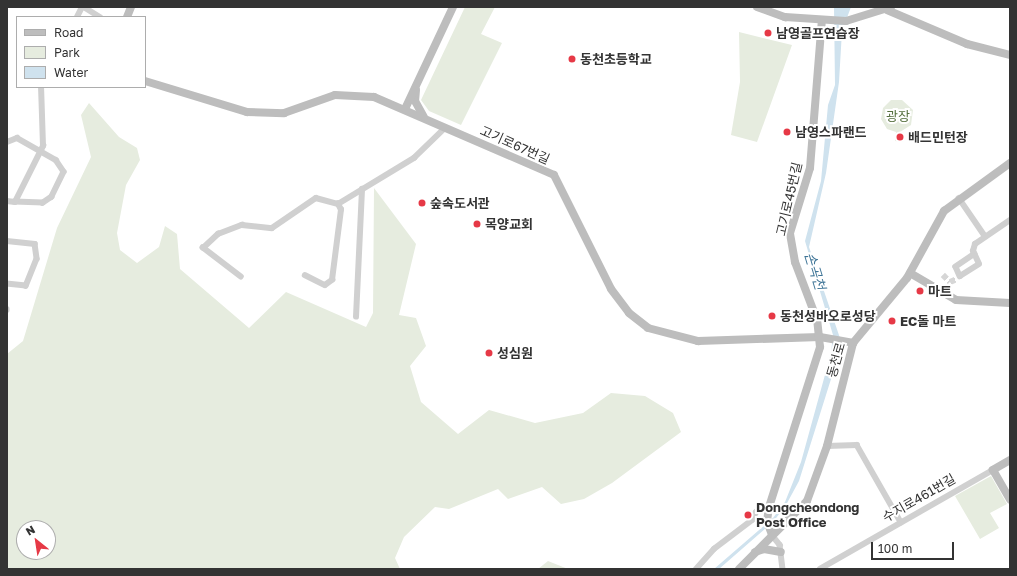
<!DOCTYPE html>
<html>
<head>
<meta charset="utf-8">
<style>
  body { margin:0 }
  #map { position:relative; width:1017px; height:576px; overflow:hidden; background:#fff; font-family:"Golos Text","Noto Sans KR",sans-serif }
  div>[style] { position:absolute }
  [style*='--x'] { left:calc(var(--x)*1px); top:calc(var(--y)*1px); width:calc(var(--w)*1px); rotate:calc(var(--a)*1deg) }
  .green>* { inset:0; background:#e6ecdf }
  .water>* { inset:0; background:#cfe2ee }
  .street-tunnel>* { height:5.5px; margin-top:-2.75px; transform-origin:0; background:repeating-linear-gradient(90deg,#d6d6d6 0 5.5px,transparent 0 8.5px) }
  .street>* { height:5.5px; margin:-2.75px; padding:0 2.75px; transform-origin:2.75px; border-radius:2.75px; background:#d0d0d0 }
  .secondary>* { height:8px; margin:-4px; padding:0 4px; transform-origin:4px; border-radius:4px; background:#bdbdbd }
  .dots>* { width:11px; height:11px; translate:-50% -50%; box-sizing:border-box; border:2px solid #fff; border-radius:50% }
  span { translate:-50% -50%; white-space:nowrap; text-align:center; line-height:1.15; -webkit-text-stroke:4px #fff; paint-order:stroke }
  .poi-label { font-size:13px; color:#333; font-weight:700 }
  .left { translate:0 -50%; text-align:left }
  .park-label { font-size:13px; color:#56703f }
  .street-label { font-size:13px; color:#333 }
  .water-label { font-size:14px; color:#3f7597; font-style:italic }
  .frame { position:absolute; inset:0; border:8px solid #333; pointer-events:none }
  .legend { position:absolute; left:16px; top:16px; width:130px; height:72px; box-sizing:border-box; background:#fff; border:1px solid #adadad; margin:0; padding:5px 7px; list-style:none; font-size:12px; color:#333 }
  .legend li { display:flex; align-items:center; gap:8px; height:20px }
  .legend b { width:20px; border:1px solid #adadad }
  .north { position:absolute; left:16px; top:520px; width:40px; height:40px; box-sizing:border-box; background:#fff; border:1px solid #adadad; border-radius:50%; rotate:330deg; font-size:11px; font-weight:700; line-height:16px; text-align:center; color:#333 }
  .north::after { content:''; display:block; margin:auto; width:14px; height:18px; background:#e63946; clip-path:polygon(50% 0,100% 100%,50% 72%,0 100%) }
  .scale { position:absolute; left:871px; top:542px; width:83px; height:18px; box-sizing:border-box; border:2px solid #333; border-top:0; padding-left:5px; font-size:12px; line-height:14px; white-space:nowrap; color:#333; -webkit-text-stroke:3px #fff; paint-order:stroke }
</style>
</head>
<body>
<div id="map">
  <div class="green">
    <i style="clip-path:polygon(465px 7px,495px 7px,481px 34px,502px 43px,461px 125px,429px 111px,421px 100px)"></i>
    <i style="clip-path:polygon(739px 32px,792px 45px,757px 142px,731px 135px,740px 82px)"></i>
    <i style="clip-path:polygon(891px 100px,902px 100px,913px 110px,911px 125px,900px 132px,904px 133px,903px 142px,895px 141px,896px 132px,887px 129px,881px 119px,883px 108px)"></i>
    <i style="clip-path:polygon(evenodd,89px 103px,119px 137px,137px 148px,140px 160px,126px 185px,117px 233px,120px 250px,137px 263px,159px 247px,165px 226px,177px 234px,180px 269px,249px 328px,286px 292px,366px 327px,373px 313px,374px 188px,416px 244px,399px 315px,416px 318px,426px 346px,410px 366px,421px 402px,458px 434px,489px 410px,535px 423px,583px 413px,611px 393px,645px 396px,673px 413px,681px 432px,612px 483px,584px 499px,561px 504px,542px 487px,508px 499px,498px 489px,449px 509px,435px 507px,404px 537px,395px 558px,400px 569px,7px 569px,7px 354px,23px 341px,57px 228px,91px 157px,81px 115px,89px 103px,24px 528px,48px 528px,48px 552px,24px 552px,24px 528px)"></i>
    <i style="clip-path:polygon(991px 476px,1007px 504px,990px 513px,999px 528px,980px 539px,955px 496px)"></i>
    <i style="clip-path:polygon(548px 561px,568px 569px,538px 569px)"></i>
  </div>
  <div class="water">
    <i style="clip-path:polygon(834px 7px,851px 7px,842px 31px,839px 82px,826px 173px,809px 247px,842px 344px,799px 481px,786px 505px,773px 522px,719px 569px,714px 569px,773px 518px,785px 502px,801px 462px,831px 353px,833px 335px,805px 241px,821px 181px,828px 105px,835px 85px)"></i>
  </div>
  <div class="street-tunnel">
    <i style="--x:943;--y:275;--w:10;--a:45"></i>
    <i style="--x:950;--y:282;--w:8;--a:-23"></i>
  </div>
  <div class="street">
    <i style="--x:84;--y:7;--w:19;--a:32"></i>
    <i style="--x:77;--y:17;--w:11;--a:-63"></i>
    <i style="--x:7;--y:142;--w:11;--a:-22"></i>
    <i style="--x:17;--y:138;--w:45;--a:29.4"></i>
    <i style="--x:56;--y:160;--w:14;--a:56"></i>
    <i style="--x:64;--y:172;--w:28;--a:116"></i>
    <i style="--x:52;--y:197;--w:11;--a:146"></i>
    <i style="--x:43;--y:203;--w:28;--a:-178"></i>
    <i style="--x:959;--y:198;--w:46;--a:55.6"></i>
    <i style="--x:7;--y:201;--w:8;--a:7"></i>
    <i style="--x:15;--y:202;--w:63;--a:-63.4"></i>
    <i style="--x:43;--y:146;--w:59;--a:-91.9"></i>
    <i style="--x:7;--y:241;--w:28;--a:6"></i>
    <i style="--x:35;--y:244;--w:15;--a:82"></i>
    <i style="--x:37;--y:259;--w:29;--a:112"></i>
    <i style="--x:26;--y:286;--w:19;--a:-174"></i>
    <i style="--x:975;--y:254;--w:23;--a:146"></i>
    <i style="--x:956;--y:267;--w:10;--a:66"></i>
    <i style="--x:960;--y:276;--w:22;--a:-32"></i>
    <i style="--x:979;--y:264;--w:14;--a:-115"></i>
    <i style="--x:973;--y:251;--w:7;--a:-74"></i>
    <i style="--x:975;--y:244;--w:42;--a:-34.4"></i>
    <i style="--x:305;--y:275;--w:22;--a:27"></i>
    <i style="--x:325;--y:285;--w:9;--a:-36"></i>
    <i style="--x:332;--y:280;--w:71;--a:-82.7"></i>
    <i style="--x:341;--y:210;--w:7;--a:-117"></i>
    <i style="--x:241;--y:277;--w:48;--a:-142.7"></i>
    <i style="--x:203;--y:248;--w:21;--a:-43"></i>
    <i style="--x:218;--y:234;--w:26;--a:-21"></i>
    <i style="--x:242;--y:225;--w:30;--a:6"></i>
    <i style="--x:272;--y:228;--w:53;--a:-34.3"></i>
    <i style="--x:316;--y:198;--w:23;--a:15"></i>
    <i style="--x:338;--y:204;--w:89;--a:-31.2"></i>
    <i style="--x:414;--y:158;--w:43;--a:-44.1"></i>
    <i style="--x:7;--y:309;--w:1;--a:90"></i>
    <i style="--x:356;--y:317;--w:128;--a:-87.3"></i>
    <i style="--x:827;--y:446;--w:30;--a:-2"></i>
    <i style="--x:857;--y:445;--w:89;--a:60.3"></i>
    <i style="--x:772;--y:535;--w:13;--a:51"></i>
    <i style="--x:780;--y:545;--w:24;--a:83"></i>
    <i style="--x:696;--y:569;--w:27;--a:-48"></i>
    <i style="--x:714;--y:549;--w:48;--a:-37.3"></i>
    <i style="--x:752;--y:520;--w:9;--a:-63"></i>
    <i style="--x:756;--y:512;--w:14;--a:-21"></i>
    <i style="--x:820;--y:569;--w:199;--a:-29.8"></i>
  </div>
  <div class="secondary">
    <i style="--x:757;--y:7;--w:30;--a:20"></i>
    <i style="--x:785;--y:17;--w:61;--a:3.8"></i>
    <i style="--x:846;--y:21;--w:47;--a:-17.3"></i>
    <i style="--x:887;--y:10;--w:87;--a:23"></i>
    <i style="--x:967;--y:44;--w:44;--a:14.3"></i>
    <i style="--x:127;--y:17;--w:11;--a:-68"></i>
    <i style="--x:145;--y:81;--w:107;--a:16.9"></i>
    <i style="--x:247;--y:112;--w:37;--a:2"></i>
    <i style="--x:284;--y:113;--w:54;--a:-19.4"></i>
    <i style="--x:335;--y:95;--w:39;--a:3"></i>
    <i style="--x:374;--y:97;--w:196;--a:23.4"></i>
    <i style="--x:554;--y:175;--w:127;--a:63.4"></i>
    <i style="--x:611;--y:289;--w:30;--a:53"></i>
    <i style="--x:629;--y:313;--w:24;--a:38"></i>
    <i style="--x:648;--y:328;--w:52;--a:14.6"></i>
    <i style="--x:698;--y:341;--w:122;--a:-1.9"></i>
    <i style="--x:820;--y:337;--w:34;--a:10"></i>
    <i style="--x:416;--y:90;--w:11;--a:95"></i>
    <i style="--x:415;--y:101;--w:18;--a:61"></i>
    <i style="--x:405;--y:109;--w:113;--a:-64.8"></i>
    <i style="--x:910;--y:273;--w:53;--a:30.4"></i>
    <i style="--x:956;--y:300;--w:54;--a:3.2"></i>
    <i style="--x:1010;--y:460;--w:20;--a:150"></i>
    <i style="--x:993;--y:470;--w:34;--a:60"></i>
    <i style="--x:772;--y:535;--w:15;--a:-110"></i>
    <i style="--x:767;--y:521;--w:14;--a:-82"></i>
    <i style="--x:769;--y:507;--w:168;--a:-72.3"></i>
    <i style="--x:820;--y:347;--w:27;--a:-96"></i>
    <i style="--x:817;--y:320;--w:62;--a:-110.8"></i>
    <i style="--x:795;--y:262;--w:29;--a:-100"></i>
    <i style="--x:790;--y:233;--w:68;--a:-72.9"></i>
    <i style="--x:810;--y:168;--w:148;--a:-85.4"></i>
    <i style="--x:755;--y:552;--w:9;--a:-18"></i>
    <i style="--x:764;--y:549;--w:17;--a:10"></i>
    <i style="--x:739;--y:569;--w:96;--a:-45"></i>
    <i style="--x:807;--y:501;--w:59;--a:-70"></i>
    <i style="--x:827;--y:446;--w:106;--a:-75.8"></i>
    <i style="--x:853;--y:343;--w:85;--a:-50.3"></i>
    <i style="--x:907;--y:278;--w:77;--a:-61.1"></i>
    <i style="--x:944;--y:211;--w:82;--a:-36"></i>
  </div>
  <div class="dots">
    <i style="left:768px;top:33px;background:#e63946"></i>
    <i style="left:572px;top:59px;background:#e63946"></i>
    <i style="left:787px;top:132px;background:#e63946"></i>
    <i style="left:900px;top:137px;background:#e63946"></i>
    <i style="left:422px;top:203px;background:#e63946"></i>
    <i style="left:477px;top:224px;background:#e63946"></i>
    <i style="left:920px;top:291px;background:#e63946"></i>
    <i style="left:772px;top:316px;background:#e63946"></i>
    <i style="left:892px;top:321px;background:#e63946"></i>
    <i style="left:489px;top:353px;background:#e63946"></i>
    <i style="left:748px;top:515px;background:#e63946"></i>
  </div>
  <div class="poi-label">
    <span class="left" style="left:776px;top:33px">남영골프연습장</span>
    <span class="left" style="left:580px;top:59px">동천초등학교</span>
    <span class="left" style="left:795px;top:132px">남영스파랜드</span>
    <span class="left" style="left:908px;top:137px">배드민턴장</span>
    <span class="left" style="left:430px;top:203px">숲속도서관</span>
    <span class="left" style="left:485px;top:224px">목양교회</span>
    <span class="left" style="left:928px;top:291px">마트</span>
    <span class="left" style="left:780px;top:316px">동천성바오로성당</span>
    <span class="left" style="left:900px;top:321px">EC돌 마트</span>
    <span class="left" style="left:497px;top:353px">성심원</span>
    <span class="left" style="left:756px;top:515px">Dongcheondong<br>Post Office</span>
  </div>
  <div class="park-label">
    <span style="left:898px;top:116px">광장</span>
  </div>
  <div class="street-label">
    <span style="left:515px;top:145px;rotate:24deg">고기로67번길</span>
    <span style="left:789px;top:199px;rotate:-77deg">고기로45번길</span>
    <span style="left:836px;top:360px;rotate:-74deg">동천로</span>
    <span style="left:919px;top:498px;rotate:-30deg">수지로461번길</span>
  </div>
  <div class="water-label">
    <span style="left:815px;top:271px;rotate:73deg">손곡천</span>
  </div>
  <div class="frame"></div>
  <ul class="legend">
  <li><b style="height:5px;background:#bdbdbd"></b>Road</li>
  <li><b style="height:11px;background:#e6ecdf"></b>Park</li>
  <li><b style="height:11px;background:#cfe2ee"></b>Water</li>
  </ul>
  <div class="north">N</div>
  <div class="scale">100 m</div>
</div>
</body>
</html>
